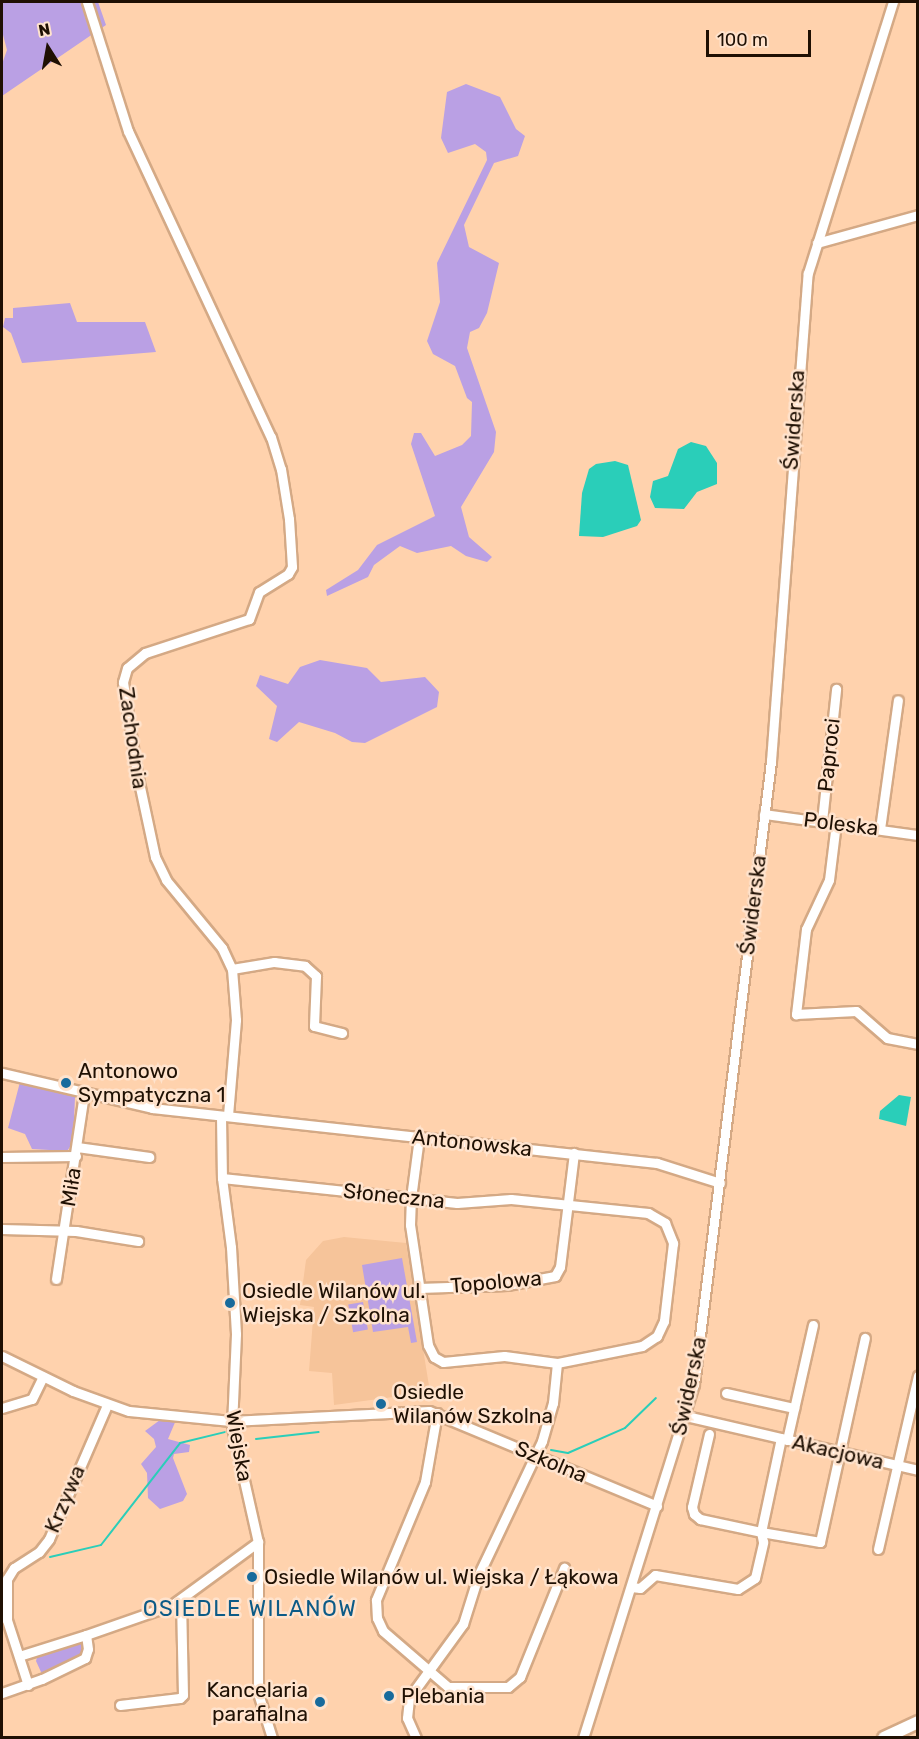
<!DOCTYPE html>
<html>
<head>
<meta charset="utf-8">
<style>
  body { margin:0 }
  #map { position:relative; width:919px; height:1739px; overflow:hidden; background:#ffd2ad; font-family:Rubik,sans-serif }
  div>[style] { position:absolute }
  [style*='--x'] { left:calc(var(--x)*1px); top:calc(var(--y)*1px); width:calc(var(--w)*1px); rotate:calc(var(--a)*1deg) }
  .built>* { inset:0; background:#f6c49a }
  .green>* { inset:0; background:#baa0e4; transform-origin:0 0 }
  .water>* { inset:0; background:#2aceb9 }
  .stream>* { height:2px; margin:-1px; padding:0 1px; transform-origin:1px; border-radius:1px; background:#2aceb9 }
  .roads { filter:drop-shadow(2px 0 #d4a985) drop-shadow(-2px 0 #d4a985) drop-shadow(0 2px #d4a985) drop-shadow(0 -2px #d4a985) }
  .minor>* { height:9px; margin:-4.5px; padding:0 4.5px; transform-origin:4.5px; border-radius:4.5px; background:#fff }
  .major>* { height:12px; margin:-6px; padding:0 6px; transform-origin:6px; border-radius:6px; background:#fff }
  .dots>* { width:16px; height:16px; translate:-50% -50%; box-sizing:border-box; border:3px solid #ffe3cd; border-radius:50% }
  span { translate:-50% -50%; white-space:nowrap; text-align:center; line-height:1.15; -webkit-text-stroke:5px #ffe3cd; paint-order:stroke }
  .street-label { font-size:21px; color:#1f1003 }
  .poi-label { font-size:21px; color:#1f1003 }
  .left { translate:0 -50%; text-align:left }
  .right { translate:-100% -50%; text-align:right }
  .neighbourhood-label { font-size:22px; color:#0c5b87; letter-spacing:1.5px }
  .frame { position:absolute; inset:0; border:3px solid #1f1003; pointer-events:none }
  .north { position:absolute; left:18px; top:18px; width:60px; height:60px; -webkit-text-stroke:4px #ffe3cd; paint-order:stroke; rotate:349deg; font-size:16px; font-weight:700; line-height:24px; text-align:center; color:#1f1003 }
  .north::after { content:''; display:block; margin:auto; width:21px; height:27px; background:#1f1003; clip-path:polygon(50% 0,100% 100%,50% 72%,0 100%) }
  .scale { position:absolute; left:706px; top:30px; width:105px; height:27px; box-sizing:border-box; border:3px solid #1f1003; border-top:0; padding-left:8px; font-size:18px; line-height:21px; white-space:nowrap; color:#1f1003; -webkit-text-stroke:4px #ffe3cd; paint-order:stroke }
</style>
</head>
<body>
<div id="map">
  <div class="built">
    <i style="clip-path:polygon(344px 1237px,406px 1243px,430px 1392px,334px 1405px,332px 1373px,309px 1371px,314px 1307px,300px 1305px,306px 1260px,323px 1241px)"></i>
  </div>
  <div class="green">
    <i style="clip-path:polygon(2px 2px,98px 2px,106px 25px,2px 96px,2px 64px,7px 50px,2px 31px)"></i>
    <i style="clip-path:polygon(466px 84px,500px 97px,516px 129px,525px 136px,518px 156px,494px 163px,464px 225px,469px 247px,499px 263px,487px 313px,479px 328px,470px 332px,467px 348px,496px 432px,494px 452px,461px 507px,469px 537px,492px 557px,487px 562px,466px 556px,451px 546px,417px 553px,400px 546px,374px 565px,368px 577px,327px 596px,326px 590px,358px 570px,377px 545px,435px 516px,411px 444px,414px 433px,421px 433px,435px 456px,462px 445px,471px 436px,472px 402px,467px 398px,455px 366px,433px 354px,427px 341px,440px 302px,437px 263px,487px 160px,486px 152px,475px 144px,448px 153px,441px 138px,447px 92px)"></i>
    <i style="clip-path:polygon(70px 303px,77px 322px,145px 322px,156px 352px,22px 363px,11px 333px,3px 327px,5px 318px,13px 318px,13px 308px)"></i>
    <i style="clip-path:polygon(320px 660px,367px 668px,381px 682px,425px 677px,439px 692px,437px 707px,365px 743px,352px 742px,335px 733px,299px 722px,277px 742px,269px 739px,277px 706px,256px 686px,260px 675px,288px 684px,300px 667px)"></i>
    <i style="clip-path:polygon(20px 1082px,75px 1097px,73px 1143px,67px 1151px,32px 1149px,25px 1134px,8px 1128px)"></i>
    <i style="clip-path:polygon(402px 1258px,417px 1342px,411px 1343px,408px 1327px,373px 1332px,362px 1265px)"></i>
    <i style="left:363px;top:1302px;width:28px;height:15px;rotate:80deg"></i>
    <i style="clip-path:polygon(160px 1420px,176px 1420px,168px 1439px,190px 1445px,189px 1452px,174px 1454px,173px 1458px,187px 1494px,183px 1501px,160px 1509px,148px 1498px,147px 1473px,141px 1464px,156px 1447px,154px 1439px,145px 1431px)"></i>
    <i style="clip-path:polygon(82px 1640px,81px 1657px,48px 1674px,41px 1672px,36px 1661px,38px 1654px)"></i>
  </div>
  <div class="water">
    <i style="clip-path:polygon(691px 442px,706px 446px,717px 463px,717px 484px,697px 492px,684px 509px,655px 508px,650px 497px,653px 481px,668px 476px,678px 449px)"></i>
    <i style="clip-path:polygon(615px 461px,628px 465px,641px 520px,637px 526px,603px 537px,579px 536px,582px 493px,589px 469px,596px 464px)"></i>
    <i style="clip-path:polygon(899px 1095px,911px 1097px,906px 1126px,879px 1119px,880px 1111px)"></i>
  </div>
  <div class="stream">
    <i style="--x:256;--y:1439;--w:63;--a:-6.3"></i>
    <i style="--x:551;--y:1450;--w:17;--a:10"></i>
    <i style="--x:568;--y:1453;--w:62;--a:-23.7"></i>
    <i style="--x:625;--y:1428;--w:43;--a:-44.1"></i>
    <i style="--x:50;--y:1557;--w:52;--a:-13.2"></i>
    <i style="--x:101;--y:1545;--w:129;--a:-52.2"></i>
    <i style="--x:180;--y:1443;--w:46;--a:-13.7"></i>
  </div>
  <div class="roads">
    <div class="minor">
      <i style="--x:87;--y:2;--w:135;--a:72.4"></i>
      <i style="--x:128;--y:131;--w:338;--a:65"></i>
      <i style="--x:271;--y:437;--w:34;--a:73"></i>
      <i style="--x:281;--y:469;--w:51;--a:80.9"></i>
      <i style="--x:289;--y:519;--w:48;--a:86.4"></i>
      <i style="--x:292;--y:567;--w:8;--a:120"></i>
      <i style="--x:288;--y:574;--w:34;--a:148"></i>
      <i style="--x:259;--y:592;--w:29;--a:110"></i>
      <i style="--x:249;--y:619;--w:109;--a:161.9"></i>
      <i style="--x:145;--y:653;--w:23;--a:140"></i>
      <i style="--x:127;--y:668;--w:15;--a:106"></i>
      <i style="--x:123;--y:682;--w:92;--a:81.3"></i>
      <i style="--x:137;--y:773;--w:86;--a:77.9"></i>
      <i style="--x:155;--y:857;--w:25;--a:64"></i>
      <i style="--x:166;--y:880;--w:88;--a:50.5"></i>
      <i style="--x:222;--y:948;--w:23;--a:65"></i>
      <i style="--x:232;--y:969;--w:51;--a:85.5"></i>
      <i style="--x:236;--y:1020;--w:96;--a:94.8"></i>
      <i style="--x:817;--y:243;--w:105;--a:-15.5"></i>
      <i style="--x:764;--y:814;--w:155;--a:7.8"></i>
      <i style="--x:822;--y:821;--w:133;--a:-83.9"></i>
      <i style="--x:836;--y:823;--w:57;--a:97"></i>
      <i style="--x:829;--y:880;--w:54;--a:115.1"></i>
      <i style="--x:806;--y:929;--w:86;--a:96.7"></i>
      <i style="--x:796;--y:1014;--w:60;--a:-2.9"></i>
      <i style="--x:856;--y:1011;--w:41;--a:41.1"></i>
      <i style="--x:887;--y:1038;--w:32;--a:11"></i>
      <i style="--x:880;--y:829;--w:130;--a:-82.1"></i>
      <i style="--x:232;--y:969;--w:43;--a:-9.5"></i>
      <i style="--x:274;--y:962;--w:31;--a:7"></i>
      <i style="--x:305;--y:966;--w:15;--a:42"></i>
      <i style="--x:316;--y:976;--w:50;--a:92.3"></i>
      <i style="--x:314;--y:1026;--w:29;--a:14"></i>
      <i style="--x:2;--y:1073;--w:154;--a:13.1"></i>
      <i style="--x:152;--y:1108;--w:508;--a:6.22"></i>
      <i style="--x:657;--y:1163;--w:66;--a:17.6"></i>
      <i style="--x:221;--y:1116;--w:62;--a:89.1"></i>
      <i style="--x:222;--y:1178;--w:70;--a:82.6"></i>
      <i style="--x:231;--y:1247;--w:87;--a:86.7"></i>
      <i style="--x:236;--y:1334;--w:93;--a:92.5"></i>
      <i style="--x:232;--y:1427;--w:118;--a:77.3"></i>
      <i style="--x:258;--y:1542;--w:151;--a:90"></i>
      <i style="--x:258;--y:1693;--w:47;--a:72.7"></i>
      <i style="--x:77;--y:1147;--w:73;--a:7.9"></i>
      <i style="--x:2;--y:1157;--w:74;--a:-0.8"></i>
      <i style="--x:222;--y:1178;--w:190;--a:6"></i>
      <i style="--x:411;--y:1198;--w:46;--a:6.2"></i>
      <i style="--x:457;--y:1203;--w:54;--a:-4.2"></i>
      <i style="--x:511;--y:1199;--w:138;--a:5.8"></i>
      <i style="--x:648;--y:1213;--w:20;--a:30"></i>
      <i style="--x:665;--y:1223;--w:22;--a:68"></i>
      <i style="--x:673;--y:1243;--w:79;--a:96.6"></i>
      <i style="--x:664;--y:1321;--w:17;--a:115"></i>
      <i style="--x:657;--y:1336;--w:18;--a:146"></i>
      <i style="--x:642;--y:1346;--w:87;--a:168.7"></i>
      <i style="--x:557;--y:1363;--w:53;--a:-172.5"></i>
      <i style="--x:504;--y:1356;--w:61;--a:174.4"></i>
      <i style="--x:443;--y:1362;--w:10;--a:-151"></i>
      <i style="--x:434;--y:1357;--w:13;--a:-117"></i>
      <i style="--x:428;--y:1345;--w:121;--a:-98.5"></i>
      <i style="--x:410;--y:1225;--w:27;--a:-88"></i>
      <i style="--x:411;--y:1198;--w:62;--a:-82.5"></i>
      <i style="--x:2;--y:1229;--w:74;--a:1.5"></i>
      <i style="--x:76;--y:1231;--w:63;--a:9.2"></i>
      <i style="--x:56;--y:1279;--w:187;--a:-81.4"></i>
      <i style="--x:419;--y:1288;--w:88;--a:-2"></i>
      <i style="--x:507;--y:1285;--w:49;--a:-10.6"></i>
      <i style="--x:555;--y:1276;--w:10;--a:-61"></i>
      <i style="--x:560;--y:1267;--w:115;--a:-83"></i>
      <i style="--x:2;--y:1356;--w:79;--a:26.2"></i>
      <i style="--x:73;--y:1391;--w:59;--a:19.7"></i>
      <i style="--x:129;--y:1411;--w:102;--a:5.6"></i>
      <i style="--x:231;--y:1421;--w:198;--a:-2.9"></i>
      <i style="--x:429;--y:1411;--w:247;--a:22.6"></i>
      <i style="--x:726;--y:1393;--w:70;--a:12.4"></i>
      <i style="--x:2;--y:1408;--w:31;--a:-17"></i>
      <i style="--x:32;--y:1399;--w:25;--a:-64"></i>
      <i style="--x:437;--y:1413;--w:70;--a:99.9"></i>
      <i style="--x:425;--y:1482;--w:128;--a:112.6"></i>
      <i style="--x:376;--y:1600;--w:18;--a:87"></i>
      <i style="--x:377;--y:1618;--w:14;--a:65"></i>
      <i style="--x:383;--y:1631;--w:86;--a:40.7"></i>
      <i style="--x:448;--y:1687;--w:60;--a:0"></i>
      <i style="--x:508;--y:1687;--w:16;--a:-40"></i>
      <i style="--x:520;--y:1677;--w:118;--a:-68"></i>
      <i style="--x:686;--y:1416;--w:238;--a:13.1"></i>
      <i style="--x:709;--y:1434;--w:75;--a:103.1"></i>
      <i style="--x:692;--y:1507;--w:7;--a:74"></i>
      <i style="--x:694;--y:1514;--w:8;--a:40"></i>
      <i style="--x:700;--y:1519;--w:62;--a:12"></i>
      <i style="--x:761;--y:1532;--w:96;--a:-78"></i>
      <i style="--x:787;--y:1440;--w:118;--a:-77.3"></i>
      <i style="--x:878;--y:1549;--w:178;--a:-77"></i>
      <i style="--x:631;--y:1587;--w:9;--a:6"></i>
      <i style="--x:640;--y:1588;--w:20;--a:-41"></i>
      <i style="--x:655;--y:1575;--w:84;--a:9.6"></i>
      <i style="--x:738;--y:1589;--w:20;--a:-33"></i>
      <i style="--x:755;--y:1578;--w:37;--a:-77"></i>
      <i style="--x:763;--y:1542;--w:10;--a:-101"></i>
      <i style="--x:761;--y:1532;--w:60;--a:9.6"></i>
      <i style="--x:820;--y:1542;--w:209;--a:-77.6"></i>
      <i style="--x:19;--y:1656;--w:70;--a:-17.4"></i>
      <i style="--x:28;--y:1685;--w:68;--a:-107.9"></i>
      <i style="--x:7;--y:1620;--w:41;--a:-90"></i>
      <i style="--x:7;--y:1579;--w:13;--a:-58"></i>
      <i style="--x:14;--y:1568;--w:30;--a:-33"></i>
      <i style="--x:39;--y:1552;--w:16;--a:-52"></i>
      <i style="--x:49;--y:1539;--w:146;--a:-66.6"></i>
      <i style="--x:2;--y:1693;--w:42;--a:-19.3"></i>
      <i style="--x:42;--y:1679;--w:48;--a:-26"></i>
      <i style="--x:85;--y:1658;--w:9;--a:-72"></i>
      <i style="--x:88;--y:1649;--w:14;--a:-98"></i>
      <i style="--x:86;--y:1635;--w:91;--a:-19.2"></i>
      <i style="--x:172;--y:1605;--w:107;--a:-36.2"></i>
      <i style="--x:120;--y:1705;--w:60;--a:-6.7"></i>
      <i style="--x:180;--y:1698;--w:4;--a:-45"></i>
      <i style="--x:183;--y:1695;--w:96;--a:-91.2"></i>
      <i style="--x:416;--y:1738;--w:22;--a:-114"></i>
      <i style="--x:407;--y:1718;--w:20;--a:-84"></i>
      <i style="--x:409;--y:1698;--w:92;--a:-53.9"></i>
      <i style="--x:463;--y:1624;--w:50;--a:-72.6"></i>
      <i style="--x:478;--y:1576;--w:149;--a:-64.6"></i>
      <i style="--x:542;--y:1441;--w:40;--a:-74"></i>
      <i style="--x:553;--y:1403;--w:40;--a:-84.3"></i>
      <i style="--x:583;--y:1738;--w:371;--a:-72.6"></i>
      <i style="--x:694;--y:1384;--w:628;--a:-82.95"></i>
      <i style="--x:771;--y:761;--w:489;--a:-85.7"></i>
      <i style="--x:808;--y:273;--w:284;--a:-72.6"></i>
    </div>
    <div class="major">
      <i style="--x:884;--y:1738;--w:38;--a:-25"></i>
    </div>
  </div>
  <div class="dots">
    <i style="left:66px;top:1083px;background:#186b9c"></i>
    <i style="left:230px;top:1303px;background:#186b9c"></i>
    <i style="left:381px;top:1404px;background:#186b9c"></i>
    <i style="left:252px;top:1577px;background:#186b9c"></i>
    <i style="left:389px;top:1696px;background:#186b9c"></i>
    <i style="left:320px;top:1702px;background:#186b9c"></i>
  </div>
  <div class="street-label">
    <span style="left:794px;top:420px;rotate:-86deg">Świderska</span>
    <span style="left:133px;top:738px;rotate:82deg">Zachodnia</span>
    <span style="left:829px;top:755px;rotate:-84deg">Paproci</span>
    <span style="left:841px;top:824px;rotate:7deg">Poleska</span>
    <span style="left:753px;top:905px;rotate:-83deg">Świderska</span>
    <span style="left:472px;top:1143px;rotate:6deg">Antonowska</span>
    <span style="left:71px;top:1187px;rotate:-81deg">Miła</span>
    <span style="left:394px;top:1196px;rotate:6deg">Słoneczna</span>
    <span style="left:496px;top:1282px;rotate:-5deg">Topolowa</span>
    <span style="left:689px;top:1386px;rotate:-78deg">Świderska</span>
    <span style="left:239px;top:1446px;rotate:80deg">Wiejska</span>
    <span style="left:838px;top:1452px;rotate:13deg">Akacjowa</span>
    <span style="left:551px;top:1462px;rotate:23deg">Szkolna</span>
    <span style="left:65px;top:1499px;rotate:-67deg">Krzywa</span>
  </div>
  <div class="poi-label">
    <span class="left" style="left:78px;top:1083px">Antonowo<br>Sympatyczna 1</span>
    <span class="left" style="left:242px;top:1303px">Osiedle Wilanów ul.<br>Wiejska / Szkolna</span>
    <span class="left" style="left:393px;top:1404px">Osiedle<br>Wilanów Szkolna</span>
    <span class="left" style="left:264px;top:1577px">Osiedle Wilanów ul. Wiejska / Łąkowa</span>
    <span class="right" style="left:308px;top:1702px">Kancelaria<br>parafialna</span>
    <span class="left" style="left:401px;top:1696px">Plebania</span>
  </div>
  <div class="neighbourhood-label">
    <span style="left:250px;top:1609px">OSIEDLE WILANÓW</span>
  </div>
  <div class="frame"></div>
  <div class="north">N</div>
  <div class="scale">100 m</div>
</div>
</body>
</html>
